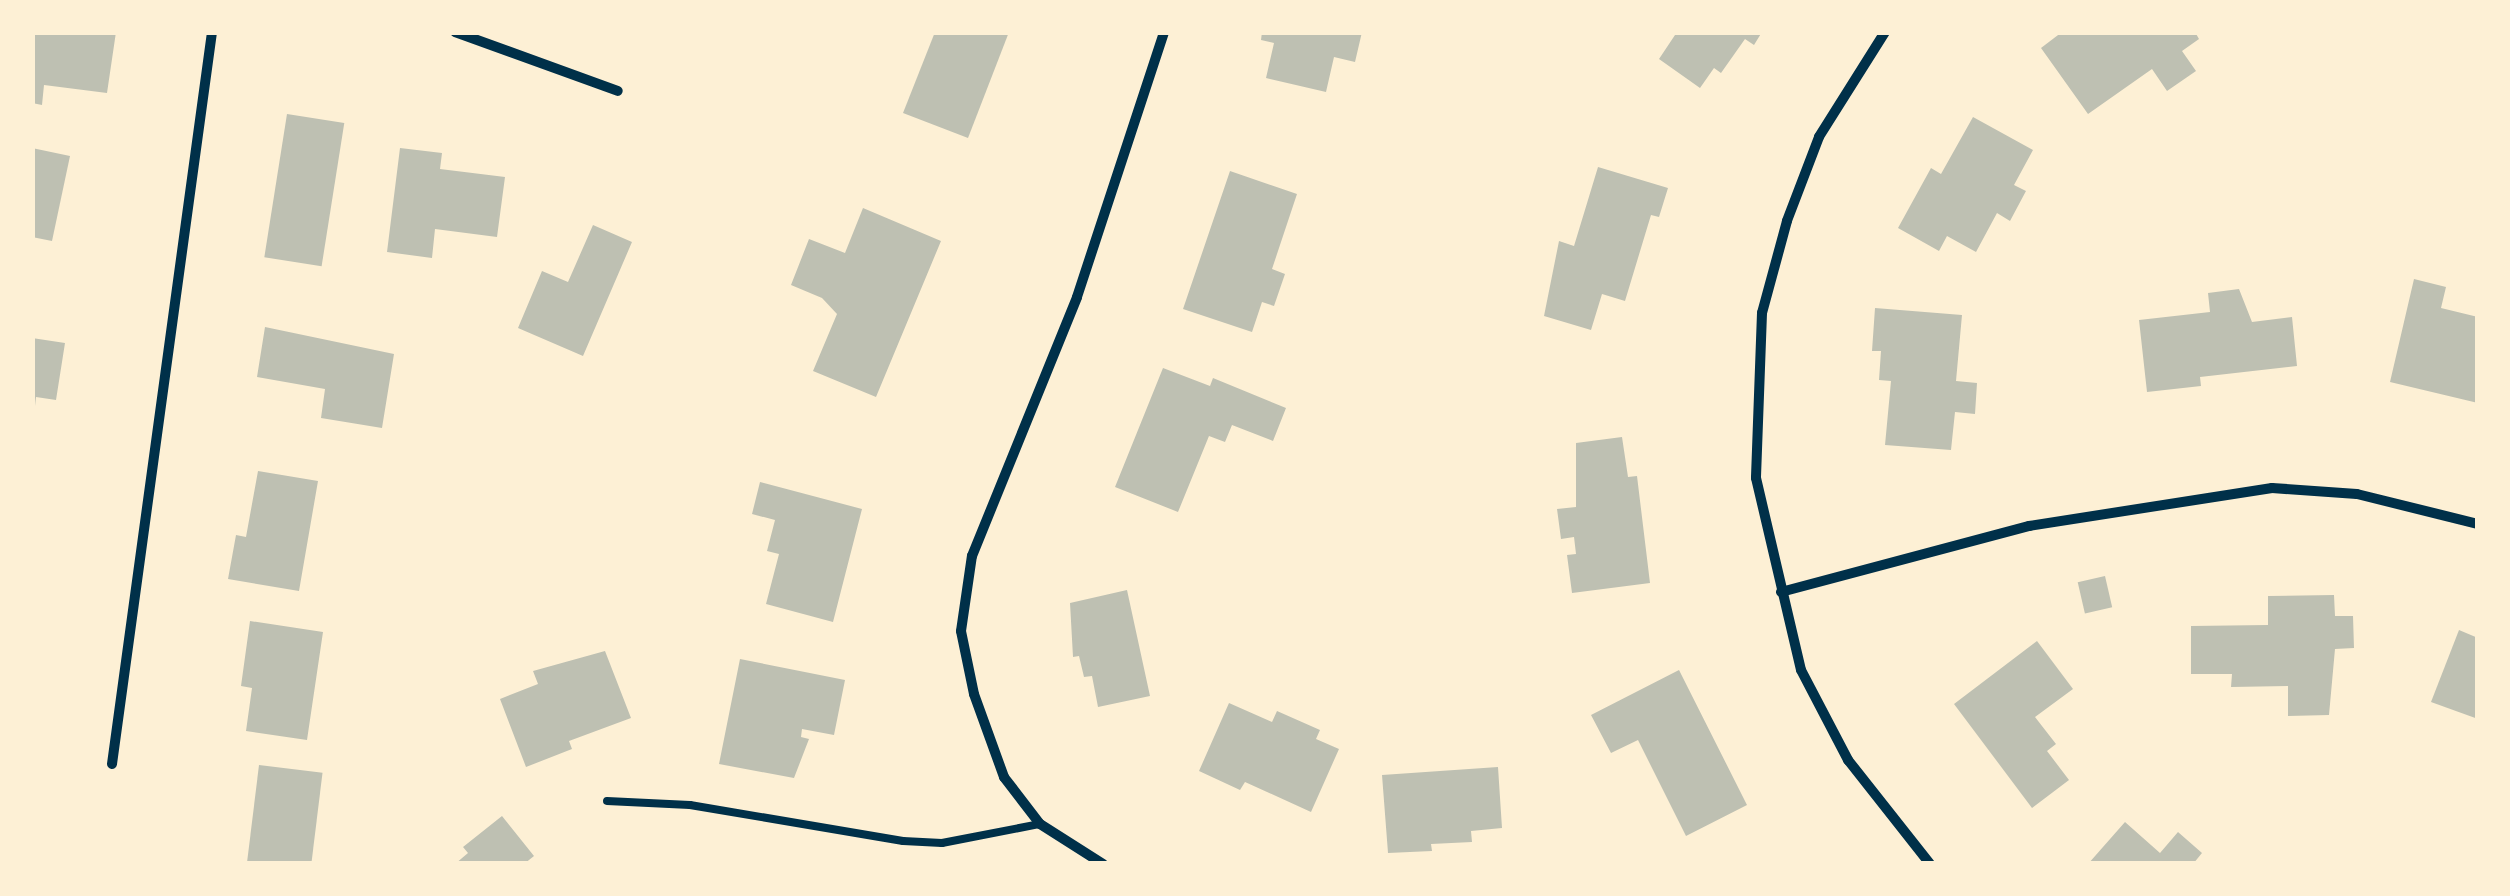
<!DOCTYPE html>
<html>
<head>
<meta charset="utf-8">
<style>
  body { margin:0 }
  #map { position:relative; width:2510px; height:896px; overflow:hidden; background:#fdf0d5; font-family:Montserrat,sans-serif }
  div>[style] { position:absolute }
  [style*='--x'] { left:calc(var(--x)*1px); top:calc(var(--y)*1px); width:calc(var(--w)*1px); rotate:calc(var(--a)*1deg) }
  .building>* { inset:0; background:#bec0b2; transform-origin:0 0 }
  .service>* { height:8px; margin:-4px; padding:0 4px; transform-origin:4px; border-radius:4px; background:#003049 }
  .minor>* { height:10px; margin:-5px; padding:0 5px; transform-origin:5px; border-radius:5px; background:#003049 }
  span { translate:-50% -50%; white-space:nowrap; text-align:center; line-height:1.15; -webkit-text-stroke:8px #fdf0d5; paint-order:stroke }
  .frame { position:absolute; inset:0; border:35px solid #fdf0d5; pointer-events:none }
</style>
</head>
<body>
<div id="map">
  <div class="building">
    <i style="clip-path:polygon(32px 32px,116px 32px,107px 93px,44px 85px,42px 105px,32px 103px)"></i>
    <i style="clip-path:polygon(935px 32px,1009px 32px,968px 138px,903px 113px)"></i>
    <i style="clip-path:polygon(1262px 32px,1362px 32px,1355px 62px,1334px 57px,1326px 92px,1266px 78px,1274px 43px,1261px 40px)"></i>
    <i style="clip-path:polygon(1677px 32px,1762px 32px,1754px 45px,1745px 39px,1721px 73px,1714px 68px,1700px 88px,1659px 59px)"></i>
    <i style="clip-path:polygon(2062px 32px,2195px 32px,2199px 39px,2182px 51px,2196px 71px,2167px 91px,2152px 69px,2088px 114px,2041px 48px)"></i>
    <i style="left:287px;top:114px;width:58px;height:145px;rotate:9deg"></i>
    <i style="clip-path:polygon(1973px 117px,2033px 150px,2014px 185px,2026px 191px,2010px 221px,1997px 213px,1976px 252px,1947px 236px,1939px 251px,1898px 228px,1931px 168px,1941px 174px)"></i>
    <i style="clip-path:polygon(32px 148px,70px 156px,52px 241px,32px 237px)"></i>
    <i style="clip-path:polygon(400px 148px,442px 153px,440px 169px,505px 177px,497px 237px,435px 229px,432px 258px,387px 252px)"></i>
    <i style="clip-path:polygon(1598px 167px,1668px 188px,1659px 217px,1651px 215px,1625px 301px,1602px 294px,1591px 330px,1544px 316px,1559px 241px,1574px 246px)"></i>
    <i style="clip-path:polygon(1230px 171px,1297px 194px,1272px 269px,1285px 274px,1274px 306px,1262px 302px,1252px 332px,1183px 309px)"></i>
    <i style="clip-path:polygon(863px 208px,941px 241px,876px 397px,813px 371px,837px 314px,822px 298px,791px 285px,809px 239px,845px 253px)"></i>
    <i style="clip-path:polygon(593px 225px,632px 242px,583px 356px,518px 328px,542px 271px,568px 282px)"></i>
    <i style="clip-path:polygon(2414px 279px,2446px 287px,2441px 308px,2478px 317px,2478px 403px,2390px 382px)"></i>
    <i style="clip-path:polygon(2239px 289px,2252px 322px,2292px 317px,2297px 366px,2200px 377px,2201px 386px,2147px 392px,2139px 320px,2210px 312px,2208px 293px)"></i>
    <i style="clip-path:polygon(1875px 308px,1962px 315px,1956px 381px,1977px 383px,1975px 414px,1955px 412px,1951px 450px,1885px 445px,1891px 381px,1879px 380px,1881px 351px,1872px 351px)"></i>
    <i style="clip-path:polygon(265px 327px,394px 354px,382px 428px,321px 418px,325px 389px,257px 377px)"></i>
    <i style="clip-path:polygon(32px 338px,65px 343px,56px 400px,36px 397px,35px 406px)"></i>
    <i style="clip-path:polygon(1163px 368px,1210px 386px,1213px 378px,1286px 408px,1273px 441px,1232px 425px,1225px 442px,1209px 436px,1178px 512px,1115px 487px)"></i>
    <i style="clip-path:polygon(1622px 437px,1628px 477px,1637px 476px,1650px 583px,1572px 593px,1567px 555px,1576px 554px,1574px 537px,1561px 539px,1557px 509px,1576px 507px,1576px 443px)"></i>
    <i style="clip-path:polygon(258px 471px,318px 481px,299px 591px,228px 579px,236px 535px,246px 537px)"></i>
    <i style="clip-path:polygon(760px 482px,862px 509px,833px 622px,766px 604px,779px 554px,767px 551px,775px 520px,752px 514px)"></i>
    <i style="left:2105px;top:576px;width:32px;height:28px;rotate:77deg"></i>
    <i style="clip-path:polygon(1127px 590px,1150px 696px,1098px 707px,1092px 676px,1084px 677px,1079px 656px,1073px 657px,1070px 603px)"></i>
    <i style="clip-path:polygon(2334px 595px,2335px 616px,2353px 616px,2354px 648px,2335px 649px,2329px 715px,2288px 716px,2288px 686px,2231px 687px,2232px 674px,2191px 674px,2191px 626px,2268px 625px,2268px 596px)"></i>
    <i style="clip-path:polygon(250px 621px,323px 632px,307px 740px,246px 731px,252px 688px,241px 686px)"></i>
    <i style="clip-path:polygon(2459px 630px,2478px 638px,2478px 719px,2431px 702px)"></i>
    <i style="clip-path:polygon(2037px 641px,2073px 689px,2035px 717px,2056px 744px,2047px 751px,2069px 780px,2032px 808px,1954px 704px)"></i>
    <i style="clip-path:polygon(605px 651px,631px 718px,569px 741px,572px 749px,526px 767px,500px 699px,538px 684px,533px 671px)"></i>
    <i style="clip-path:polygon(740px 659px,845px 680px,834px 735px,802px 729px,801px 737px,809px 739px,794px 778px,719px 764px)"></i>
    <i style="clip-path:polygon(1679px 670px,1747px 805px,1686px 836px,1638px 740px,1611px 753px,1591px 715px)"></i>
    <i style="clip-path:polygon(1229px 703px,1272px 722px,1277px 711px,1320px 730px,1316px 739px,1339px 749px,1311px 812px,1245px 782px,1240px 790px,1199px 771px)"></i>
    <i style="left:259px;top:765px;width:64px;height:100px;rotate:7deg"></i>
    <i style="clip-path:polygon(1498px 767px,1502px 828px,1471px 831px,1472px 842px,1431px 844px,1432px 851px,1388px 853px,1382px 775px)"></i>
    <i style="clip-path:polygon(502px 816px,534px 856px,524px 864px,455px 864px,468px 853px,463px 847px)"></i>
    <i style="clip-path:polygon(2125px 822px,2160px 853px,2178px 832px,2202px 853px,2193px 864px,2088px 864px)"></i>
  </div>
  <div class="service">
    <i style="--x:607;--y:801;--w:83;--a:2.8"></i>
    <i style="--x:690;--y:805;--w:216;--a:9.6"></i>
    <i style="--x:903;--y:841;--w:39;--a:3"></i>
    <i style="--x:942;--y:843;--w:100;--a:-11"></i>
  </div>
  <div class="minor">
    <i style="--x:455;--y:32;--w:173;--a:19.9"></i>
    <i style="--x:1885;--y:32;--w:124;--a:122.2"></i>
    <i style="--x:1819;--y:137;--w:90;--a:110.9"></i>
    <i style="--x:1787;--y:221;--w:95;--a:105.2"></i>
    <i style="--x:1762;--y:313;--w:165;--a:92.1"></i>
    <i style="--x:1756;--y:478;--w:197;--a:76.8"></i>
    <i style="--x:1801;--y:670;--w:102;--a:62.4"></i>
    <i style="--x:1848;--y:760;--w:132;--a:51.7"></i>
    <i style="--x:1781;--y:592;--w:257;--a:-14.9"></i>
    <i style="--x:2029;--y:526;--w:246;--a:-8.9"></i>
    <i style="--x:2272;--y:488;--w:85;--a:4"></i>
    <i style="--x:2357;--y:494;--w:125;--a:13.9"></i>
    <i style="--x:112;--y:764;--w:739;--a:-82.22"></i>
    <i style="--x:1103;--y:864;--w:75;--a:-147.6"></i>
    <i style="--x:1040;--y:824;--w:59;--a:-127.5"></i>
    <i style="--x:1004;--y:777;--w:88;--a:-109.9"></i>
    <i style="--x:974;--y:694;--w:64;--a:-101.7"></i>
    <i style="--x:961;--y:631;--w:76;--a:-81.7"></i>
    <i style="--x:972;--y:556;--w:279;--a:-67.9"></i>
    <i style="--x:1077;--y:297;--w:279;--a:-71.8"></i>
  </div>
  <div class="frame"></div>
</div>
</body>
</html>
